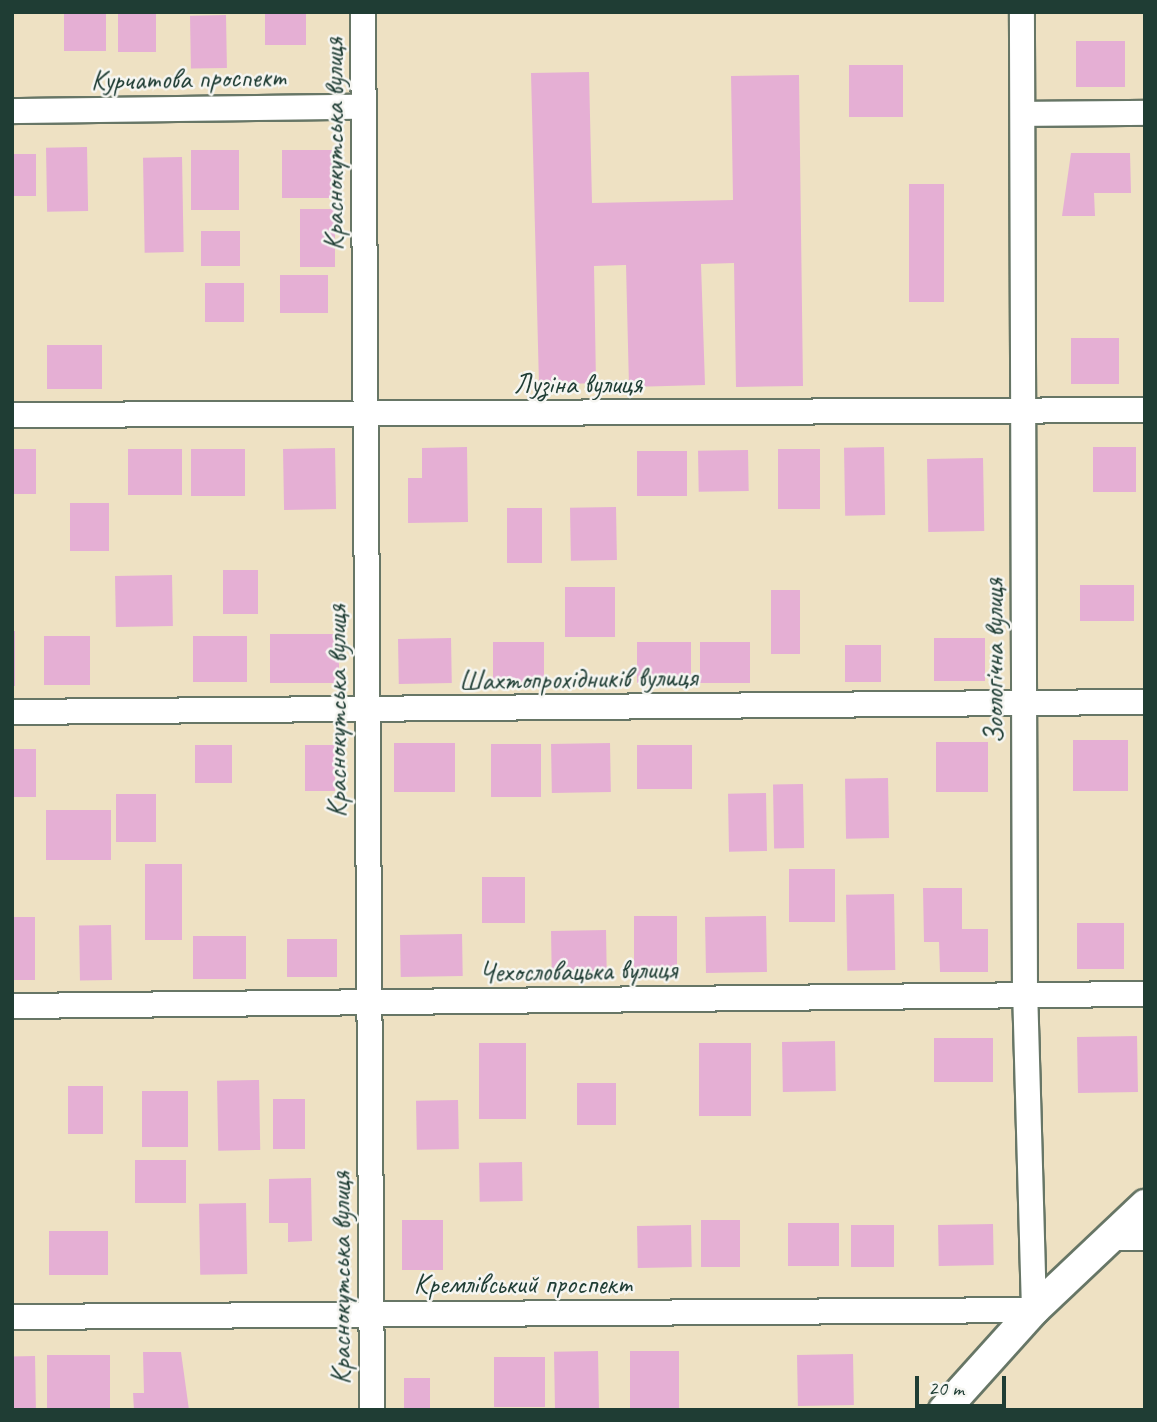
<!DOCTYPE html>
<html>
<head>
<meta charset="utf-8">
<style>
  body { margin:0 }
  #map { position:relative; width:1157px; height:1422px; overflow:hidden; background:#eee1c3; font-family:Caveat,sans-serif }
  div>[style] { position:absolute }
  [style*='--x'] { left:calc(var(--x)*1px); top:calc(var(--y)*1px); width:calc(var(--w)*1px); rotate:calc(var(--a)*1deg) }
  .building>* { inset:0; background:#e5afd4; transform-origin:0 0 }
  .roads { filter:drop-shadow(2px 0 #677666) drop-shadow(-2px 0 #677666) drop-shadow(0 2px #677666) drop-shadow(0 -2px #677666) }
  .minor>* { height:24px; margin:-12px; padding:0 12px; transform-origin:12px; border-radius:12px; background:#fff }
  .tertiary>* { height:30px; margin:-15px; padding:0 15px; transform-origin:15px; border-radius:15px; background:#fff }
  span { translate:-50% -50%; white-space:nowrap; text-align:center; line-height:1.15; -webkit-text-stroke:5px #f6f6f2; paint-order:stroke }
  .street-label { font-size:28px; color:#1f3d34 }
  .frame { position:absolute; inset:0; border:14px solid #1f3d34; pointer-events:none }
  .scale { position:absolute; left:915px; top:1376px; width:91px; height:32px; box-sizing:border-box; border:4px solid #1f3d34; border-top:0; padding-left:9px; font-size:21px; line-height:24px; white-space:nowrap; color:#1f3d34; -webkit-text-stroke:5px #f6f6f2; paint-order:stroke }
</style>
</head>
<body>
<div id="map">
  <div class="building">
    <i style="left:64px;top:12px;width:42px;height:39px"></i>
    <i style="left:118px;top:12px;width:38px;height:40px"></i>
    <i style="left:265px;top:12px;width:41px;height:33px"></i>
    <i style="left:226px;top:15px;width:53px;height:36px;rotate:89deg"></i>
    <i style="left:1076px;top:41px;width:49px;height:46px"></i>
    <i style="left:849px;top:65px;width:54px;height:52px"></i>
    <i style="clip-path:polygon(589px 72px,592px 203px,733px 200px,731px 76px,799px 75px,803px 386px,736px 387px,734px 263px,701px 264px,705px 385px,629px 387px,626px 265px,594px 266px,596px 383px,539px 385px,531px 73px)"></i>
    <i style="left:87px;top:147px;width:64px;height:41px;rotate:89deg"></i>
    <i style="left:191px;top:150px;width:48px;height:60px"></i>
    <i style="left:334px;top:150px;width:48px;height:52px;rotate:90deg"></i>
    <i style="clip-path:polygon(1071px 153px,1130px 153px,1131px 193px,1094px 193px,1095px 216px,1062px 216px)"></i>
    <i style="left:12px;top:154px;width:24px;height:42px"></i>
    <i style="left:182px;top:157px;width:95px;height:39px;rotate:89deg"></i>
    <i style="left:909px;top:184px;width:35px;height:118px"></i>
    <i style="left:300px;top:209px;width:35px;height:58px"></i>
    <i style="left:240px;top:231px;width:35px;height:39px;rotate:90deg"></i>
    <i style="left:328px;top:275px;width:38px;height:48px;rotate:90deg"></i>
    <i style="left:244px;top:283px;width:39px;height:39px;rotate:90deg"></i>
    <i style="left:1071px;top:338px;width:48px;height:46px"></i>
    <i style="left:47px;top:345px;width:55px;height:44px"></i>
    <i style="clip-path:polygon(467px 447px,468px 522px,408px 523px,408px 478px,422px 478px,422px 448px)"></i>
    <i style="left:884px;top:447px;width:68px;height:40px;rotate:89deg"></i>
    <i style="left:1136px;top:447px;width:45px;height:43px;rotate:90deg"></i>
    <i style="left:335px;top:448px;width:61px;height:52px;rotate:89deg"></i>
    <i style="left:12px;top:449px;width:24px;height:45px"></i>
    <i style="left:182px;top:449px;width:46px;height:54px;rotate:90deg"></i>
    <i style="left:191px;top:449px;width:54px;height:47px"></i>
    <i style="left:820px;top:449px;width:60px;height:42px;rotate:90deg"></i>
    <i style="left:748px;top:450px;width:41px;height:50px;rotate:89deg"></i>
    <i style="left:637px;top:451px;width:50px;height:45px"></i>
    <i style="left:983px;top:458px;width:73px;height:56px;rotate:89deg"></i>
    <i style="left:109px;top:503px;width:48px;height:39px;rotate:90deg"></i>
    <i style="left:616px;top:507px;width:53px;height:46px;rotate:89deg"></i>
    <i style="left:542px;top:508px;width:55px;height:35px;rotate:90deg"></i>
    <i style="left:223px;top:570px;width:35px;height:44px"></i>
    <i style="left:172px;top:575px;width:51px;height:57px;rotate:89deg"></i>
    <i style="left:1134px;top:585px;width:36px;height:54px;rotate:90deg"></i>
    <i style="left:615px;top:587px;width:50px;height:50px;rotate:90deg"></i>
    <i style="left:771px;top:590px;width:29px;height:64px"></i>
    <i style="left:12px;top:631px;width:3px;height:55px"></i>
    <i style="left:339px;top:634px;width:49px;height:69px;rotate:90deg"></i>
    <i style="left:90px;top:636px;width:49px;height:46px;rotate:90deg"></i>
    <i style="left:193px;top:636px;width:54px;height:46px"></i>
    <i style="left:451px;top:638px;width:45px;height:53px;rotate:89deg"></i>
    <i style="left:985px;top:638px;width:43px;height:51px;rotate:90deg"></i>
    <i style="left:544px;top:642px;width:42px;height:51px;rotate:90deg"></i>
    <i style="left:637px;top:642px;width:54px;height:41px"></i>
    <i style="left:700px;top:642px;width:50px;height:41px"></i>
    <i style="left:845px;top:645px;width:36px;height:37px"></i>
    <i style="left:1128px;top:740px;width:51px;height:55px;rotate:90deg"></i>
    <i style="left:988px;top:742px;width:50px;height:52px;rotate:90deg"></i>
    <i style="left:455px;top:743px;width:49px;height:61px;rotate:90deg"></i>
    <i style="left:610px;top:743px;width:49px;height:59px;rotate:89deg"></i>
    <i style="left:491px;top:744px;width:50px;height:53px"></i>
    <i style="left:195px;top:745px;width:37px;height:38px"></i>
    <i style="left:305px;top:745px;width:30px;height:46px"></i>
    <i style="left:637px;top:745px;width:55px;height:44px"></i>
    <i style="left:12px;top:749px;width:24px;height:48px"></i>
    <i style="left:888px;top:778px;width:60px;height:43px;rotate:89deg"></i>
    <i style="left:803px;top:784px;width:64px;height:30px;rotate:89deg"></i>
    <i style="left:766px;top:793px;width:58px;height:38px;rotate:89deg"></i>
    <i style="left:116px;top:794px;width:40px;height:48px"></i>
    <i style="left:111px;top:810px;width:50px;height:65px;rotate:90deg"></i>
    <i style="left:145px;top:864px;width:37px;height:76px"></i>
    <i style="left:835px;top:869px;width:53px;height:46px;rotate:90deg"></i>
    <i style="left:525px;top:877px;width:46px;height:43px;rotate:90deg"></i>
    <i style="clip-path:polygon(923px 888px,962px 888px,962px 929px,988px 929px,988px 972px,940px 972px,939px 942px,924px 942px)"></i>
    <i style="left:894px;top:894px;width:76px;height:48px;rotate:89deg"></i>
    <i style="left:634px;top:916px;width:43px;height:59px"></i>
    <i style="left:766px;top:916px;width:56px;height:61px;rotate:89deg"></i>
    <i style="left:12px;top:917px;width:23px;height:63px"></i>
    <i style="left:1124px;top:923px;width:46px;height:47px;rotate:90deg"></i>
    <i style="left:111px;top:925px;width:55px;height:32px;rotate:89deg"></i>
    <i style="left:606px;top:930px;width:46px;height:55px;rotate:89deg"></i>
    <i style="left:462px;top:934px;width:42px;height:62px;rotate:89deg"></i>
    <i style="left:193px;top:936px;width:53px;height:43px"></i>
    <i style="left:287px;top:939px;width:50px;height:38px"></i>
    <i style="left:1137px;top:1036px;width:56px;height:60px;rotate:89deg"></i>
    <i style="left:993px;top:1038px;width:44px;height:59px;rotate:90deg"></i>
    <i style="left:835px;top:1041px;width:50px;height:53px;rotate:89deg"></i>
    <i style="left:479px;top:1043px;width:47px;height:76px"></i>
    <i style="left:699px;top:1043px;width:52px;height:73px"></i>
    <i style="left:259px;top:1080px;width:70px;height:42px;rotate:89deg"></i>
    <i style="left:577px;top:1083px;width:39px;height:42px"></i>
    <i style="left:68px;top:1086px;width:35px;height:48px"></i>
    <i style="left:142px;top:1091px;width:46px;height:56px"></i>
    <i style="left:273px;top:1099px;width:32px;height:50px"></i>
    <i style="left:458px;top:1100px;width:49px;height:42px;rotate:89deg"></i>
    <i style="left:186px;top:1160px;width:43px;height:51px;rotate:90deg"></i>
    <i style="left:522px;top:1162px;width:39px;height:43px;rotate:89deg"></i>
    <i style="clip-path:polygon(311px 1178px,312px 1241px,288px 1242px,288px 1223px,269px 1223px,269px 1179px)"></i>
    <i style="left:246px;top:1203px;width:71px;height:47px;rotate:89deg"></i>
    <i style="left:402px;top:1220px;width:41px;height:50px"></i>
    <i style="left:740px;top:1220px;width:47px;height:39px;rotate:90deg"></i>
    <i style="left:788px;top:1223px;width:51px;height:43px"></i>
    <i style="left:993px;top:1224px;width:41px;height:55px;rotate:89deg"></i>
    <i style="left:691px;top:1225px;width:42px;height:54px;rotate:89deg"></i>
    <i style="left:851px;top:1225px;width:43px;height:42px"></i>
    <i style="left:108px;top:1231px;width:44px;height:59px;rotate:90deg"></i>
    <i style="left:598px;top:1351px;width:59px;height:44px;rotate:89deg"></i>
    <i style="left:630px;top:1351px;width:49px;height:59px"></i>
    <i style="clip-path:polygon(143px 1352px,181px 1352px,189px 1410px,134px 1410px,133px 1393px,144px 1393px)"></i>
    <i style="left:853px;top:1354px;width:51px;height:56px;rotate:89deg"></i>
    <i style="left:47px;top:1355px;width:63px;height:55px"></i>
    <i style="left:35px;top:1356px;width:54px;height:23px;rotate:89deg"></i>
    <i style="left:494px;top:1357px;width:51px;height:50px"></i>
    <i style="left:430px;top:1378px;width:32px;height:26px;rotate:90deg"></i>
  </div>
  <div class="roads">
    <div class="minor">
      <i style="--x:363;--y:12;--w:1398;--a:89.63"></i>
      <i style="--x:12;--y:111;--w:351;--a:-0.7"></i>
      <i style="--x:1023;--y:114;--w:122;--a:-0.5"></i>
      <i style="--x:12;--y:415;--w:1133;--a:-0.25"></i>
      <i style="--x:12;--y:712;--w:1133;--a:-0.51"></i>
      <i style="--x:12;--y:1006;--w:1133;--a:-0.61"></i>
      <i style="--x:1114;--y:1238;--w:31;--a:0"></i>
      <i style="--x:12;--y:1317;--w:1022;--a:-0.39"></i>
      <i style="--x:1034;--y:1310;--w:316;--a:-91.6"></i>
      <i style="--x:1025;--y:994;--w:982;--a:-90.18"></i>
    </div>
    <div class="tertiary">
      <i style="--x:944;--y:1410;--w:135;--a:-48"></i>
      <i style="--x:1034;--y:1310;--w:153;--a:-43.4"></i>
    </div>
  </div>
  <div class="street-label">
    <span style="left:188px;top:79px;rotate:-1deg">Курчатова проспект</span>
    <span style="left:334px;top:144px;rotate:-90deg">Краснокутська вулиця</span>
    <span style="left:578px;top:384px">Лузіна вулиця</span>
    <span style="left:994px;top:661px;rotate:-90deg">Зоологічна вулиця</span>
    <span style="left:578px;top:679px;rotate:-1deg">Шахтопрохідників вулиця</span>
    <span style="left:337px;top:711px;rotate:-90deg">Краснокутська вулиця</span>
    <span style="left:578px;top:971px;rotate:-1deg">Чехословацька вулиця</span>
    <span style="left:341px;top:1278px;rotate:-90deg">Краснокутська вулиця</span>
    <span style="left:523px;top:1284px">Кремлівський проспект</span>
  </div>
  <div class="frame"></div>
  <div class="scale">20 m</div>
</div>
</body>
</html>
